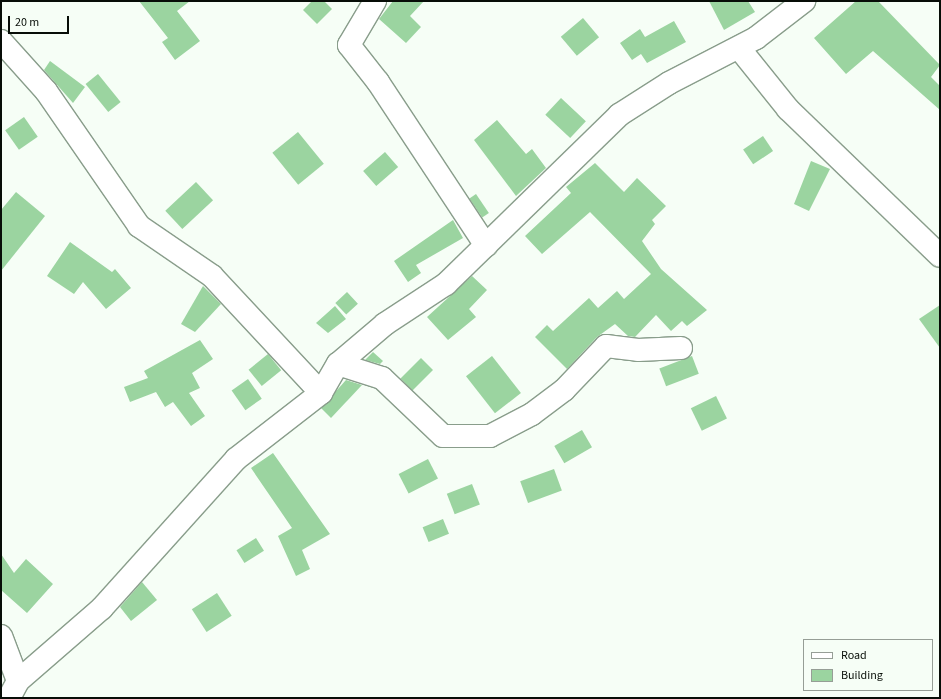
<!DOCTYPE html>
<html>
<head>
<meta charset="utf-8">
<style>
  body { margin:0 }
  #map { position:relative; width:941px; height:699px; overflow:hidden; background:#f6fef6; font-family:"Source Sans 3",sans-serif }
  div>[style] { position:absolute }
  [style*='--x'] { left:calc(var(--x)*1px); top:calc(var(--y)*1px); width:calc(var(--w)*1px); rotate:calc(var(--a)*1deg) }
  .building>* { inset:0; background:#9bd4a0; transform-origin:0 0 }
  .roads { filter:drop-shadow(1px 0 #899d8b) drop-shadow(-1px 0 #899d8b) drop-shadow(0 1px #899d8b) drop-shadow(0 -1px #899d8b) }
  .street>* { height:22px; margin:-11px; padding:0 11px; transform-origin:11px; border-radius:11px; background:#fff }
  span { translate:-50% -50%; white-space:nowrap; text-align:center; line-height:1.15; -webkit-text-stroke:3px #f6fef6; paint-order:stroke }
  .frame { position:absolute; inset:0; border:2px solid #070d07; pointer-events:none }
  .legend { position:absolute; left:803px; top:639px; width:130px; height:52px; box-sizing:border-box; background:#f6fef6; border:1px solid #969e96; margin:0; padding:5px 7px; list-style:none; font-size:12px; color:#070d07 }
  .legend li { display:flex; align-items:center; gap:8px; height:20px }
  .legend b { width:20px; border:1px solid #969e96 }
  .scale { position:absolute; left:8px; top:16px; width:61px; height:18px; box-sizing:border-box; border:2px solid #070d07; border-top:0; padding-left:5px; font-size:12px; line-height:14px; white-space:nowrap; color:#070d07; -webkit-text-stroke:3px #f6fef6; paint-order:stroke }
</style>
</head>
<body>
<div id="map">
  <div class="building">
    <i style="clip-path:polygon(139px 1px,190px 1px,177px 11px,200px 41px,175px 60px,162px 42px,168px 38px)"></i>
    <i style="clip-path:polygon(312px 1px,324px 1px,332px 9px,317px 24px,303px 10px)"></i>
    <i style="clip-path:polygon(393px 1px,424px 1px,410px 16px,421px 27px,406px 43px,379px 19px)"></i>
    <i style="clip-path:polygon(709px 1px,748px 1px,755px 12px,724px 30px)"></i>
    <i style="clip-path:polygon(856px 1px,878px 1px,940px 65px,931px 77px,940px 86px,940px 110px,873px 51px,846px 74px,814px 38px)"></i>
    <i style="left:583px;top:18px;width:25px;height:29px;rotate:50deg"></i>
    <i style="clip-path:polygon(674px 21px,686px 42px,647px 63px,641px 54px,632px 60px,620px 43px,640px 29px,645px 37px)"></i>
    <i style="clip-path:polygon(50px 61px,85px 87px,73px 103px,44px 70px)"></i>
    <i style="left:98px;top:74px;width:36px;height:16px;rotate:51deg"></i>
    <i style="left:561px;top:98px;width:34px;height:23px;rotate:43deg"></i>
    <i style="left:24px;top:117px;width:24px;height:23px;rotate:55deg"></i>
    <i style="clip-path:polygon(497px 120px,526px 154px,532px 149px,546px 168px,516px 196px,474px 140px)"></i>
    <i style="left:298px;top:132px;width:41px;height:33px;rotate:51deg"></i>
    <i style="left:763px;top:136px;width:18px;height:24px;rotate:56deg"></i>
    <i style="left:385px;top:152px;width:20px;height:29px;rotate:49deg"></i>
    <i style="clip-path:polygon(811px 161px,830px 169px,809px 211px,794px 204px)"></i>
    <i style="clip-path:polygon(595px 163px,624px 192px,637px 178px,666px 206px,652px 220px,655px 224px,642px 241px,661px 269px,707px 310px,687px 326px,682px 321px,671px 331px,656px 315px,635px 337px,628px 336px,615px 324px,597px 337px,567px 369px,535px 337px,547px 325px,553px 331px,589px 298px,598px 308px,617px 291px,624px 299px,651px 274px,590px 212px,542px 254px,525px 236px,571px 193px,566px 187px)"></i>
    <i style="left:196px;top:182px;width:25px;height:42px;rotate:47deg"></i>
    <i style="clip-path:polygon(16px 192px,45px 216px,1px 271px,1px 210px)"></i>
    <i style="left:476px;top:194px;width:23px;height:8px;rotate:56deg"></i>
    <i style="clip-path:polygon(453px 220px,463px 238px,416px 265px,421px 273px,408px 282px,394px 261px)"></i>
    <i style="clip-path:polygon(70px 242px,112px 272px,115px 269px,131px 288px,106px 309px,83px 282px,74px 294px,47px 276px)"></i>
    <i style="clip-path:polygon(472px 276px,487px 290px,469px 309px,476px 317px,448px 340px,427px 317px)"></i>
    <i style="clip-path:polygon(203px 286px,221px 304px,195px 332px,181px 324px)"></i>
    <i style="left:347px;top:292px;width:16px;height:16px;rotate:47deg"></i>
    <i style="clip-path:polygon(940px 305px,940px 348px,919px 319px)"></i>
    <i style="clip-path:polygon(335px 306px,346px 319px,328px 333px,316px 323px)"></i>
    <i style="clip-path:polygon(200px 340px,213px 359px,192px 373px,200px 388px,189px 393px,205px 416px,191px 426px,173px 402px,165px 407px,156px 392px,130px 402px,124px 387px,148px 378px,144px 371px)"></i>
    <i style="clip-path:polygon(373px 352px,383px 361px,380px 364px,365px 360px)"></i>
    <i style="left:268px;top:354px;width:21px;height:25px;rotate:51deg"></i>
    <i style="left:492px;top:356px;width:47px;height:33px;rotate:52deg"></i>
    <i style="left:692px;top:356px;width:19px;height:35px;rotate:69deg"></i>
    <i style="left:421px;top:358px;width:17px;height:29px;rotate:45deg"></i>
    <i style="left:248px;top:379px;width:24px;height:20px;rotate:55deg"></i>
    <i style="clip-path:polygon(346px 380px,362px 385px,331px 418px,321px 408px)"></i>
    <i style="left:716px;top:396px;width:25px;height:28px;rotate:64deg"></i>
    <i style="left:582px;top:430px;width:20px;height:32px;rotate:60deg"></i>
    <i style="clip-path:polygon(273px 453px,330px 534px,302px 550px,310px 569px,296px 576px,278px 536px,292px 528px,251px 468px)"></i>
    <i style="left:428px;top:459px;width:22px;height:33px;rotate:63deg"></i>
    <i style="left:554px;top:469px;width:23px;height:36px;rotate:70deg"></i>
    <i style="left:472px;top:484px;width:22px;height:27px;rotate:69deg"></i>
    <i style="left:443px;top:519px;width:16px;height:22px;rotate:68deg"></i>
    <i style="left:256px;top:538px;width:15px;height:23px;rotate:58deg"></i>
    <i style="clip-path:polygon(1px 554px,14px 573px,26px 559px,53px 584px,27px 613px,1px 590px)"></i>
    <i style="clip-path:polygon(142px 582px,157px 600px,131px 621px,120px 607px)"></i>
    <i style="left:217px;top:593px;width:27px;height:30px;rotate:57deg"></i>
  </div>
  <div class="roads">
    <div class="street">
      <i style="--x:375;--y:1;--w:51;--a:120.6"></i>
      <i style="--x:349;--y:45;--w:47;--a:51.9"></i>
      <i style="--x:378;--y:82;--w:196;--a:56.6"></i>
      <i style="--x:1;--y:41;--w:67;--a:48"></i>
      <i style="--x:46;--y:91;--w:164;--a:55.4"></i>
      <i style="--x:139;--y:226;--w:88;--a:34.4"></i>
      <i style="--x:212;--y:276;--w:160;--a:47"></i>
      <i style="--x:739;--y:48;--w:78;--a:51.2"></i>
      <i style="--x:788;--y:109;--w:211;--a:44"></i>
      <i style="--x:338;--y:364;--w:46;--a:17.7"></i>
      <i style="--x:382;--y:378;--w:84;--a:43.6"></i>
      <i style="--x:443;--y:436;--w:47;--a:0"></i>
      <i style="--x:490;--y:436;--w:47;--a:-27.6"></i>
      <i style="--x:532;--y:414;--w:40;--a:-37"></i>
      <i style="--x:564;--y:390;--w:61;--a:-46.3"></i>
      <i style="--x:606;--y:346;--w:32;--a:7"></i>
      <i style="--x:638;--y:350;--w:43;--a:-2.7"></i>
      <i style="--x:1;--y:636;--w:48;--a:69.3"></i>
      <i style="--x:9;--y:698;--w:19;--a:-62"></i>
      <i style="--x:18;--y:681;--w:111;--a:-41"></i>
      <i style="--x:102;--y:608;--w:200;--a:-48"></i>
      <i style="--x:236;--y:459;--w:108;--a:-37.8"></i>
      <i style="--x:321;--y:393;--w:34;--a:-60"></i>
      <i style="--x:338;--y:364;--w:62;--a:-40.4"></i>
      <i style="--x:385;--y:324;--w:73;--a:-33.3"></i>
      <i style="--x:446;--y:284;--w:242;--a:-44.3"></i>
      <i style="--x:619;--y:115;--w:59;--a:-32.6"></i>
      <i style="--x:669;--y:83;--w:98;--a:-27.3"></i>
      <i style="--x:756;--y:38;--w:61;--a:-37.6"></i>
    </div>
  </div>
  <div class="frame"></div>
  <ul class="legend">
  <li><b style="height:5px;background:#fff"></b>Road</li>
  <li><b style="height:11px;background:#9bd4a0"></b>Building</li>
  </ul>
  <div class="scale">20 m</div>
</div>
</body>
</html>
